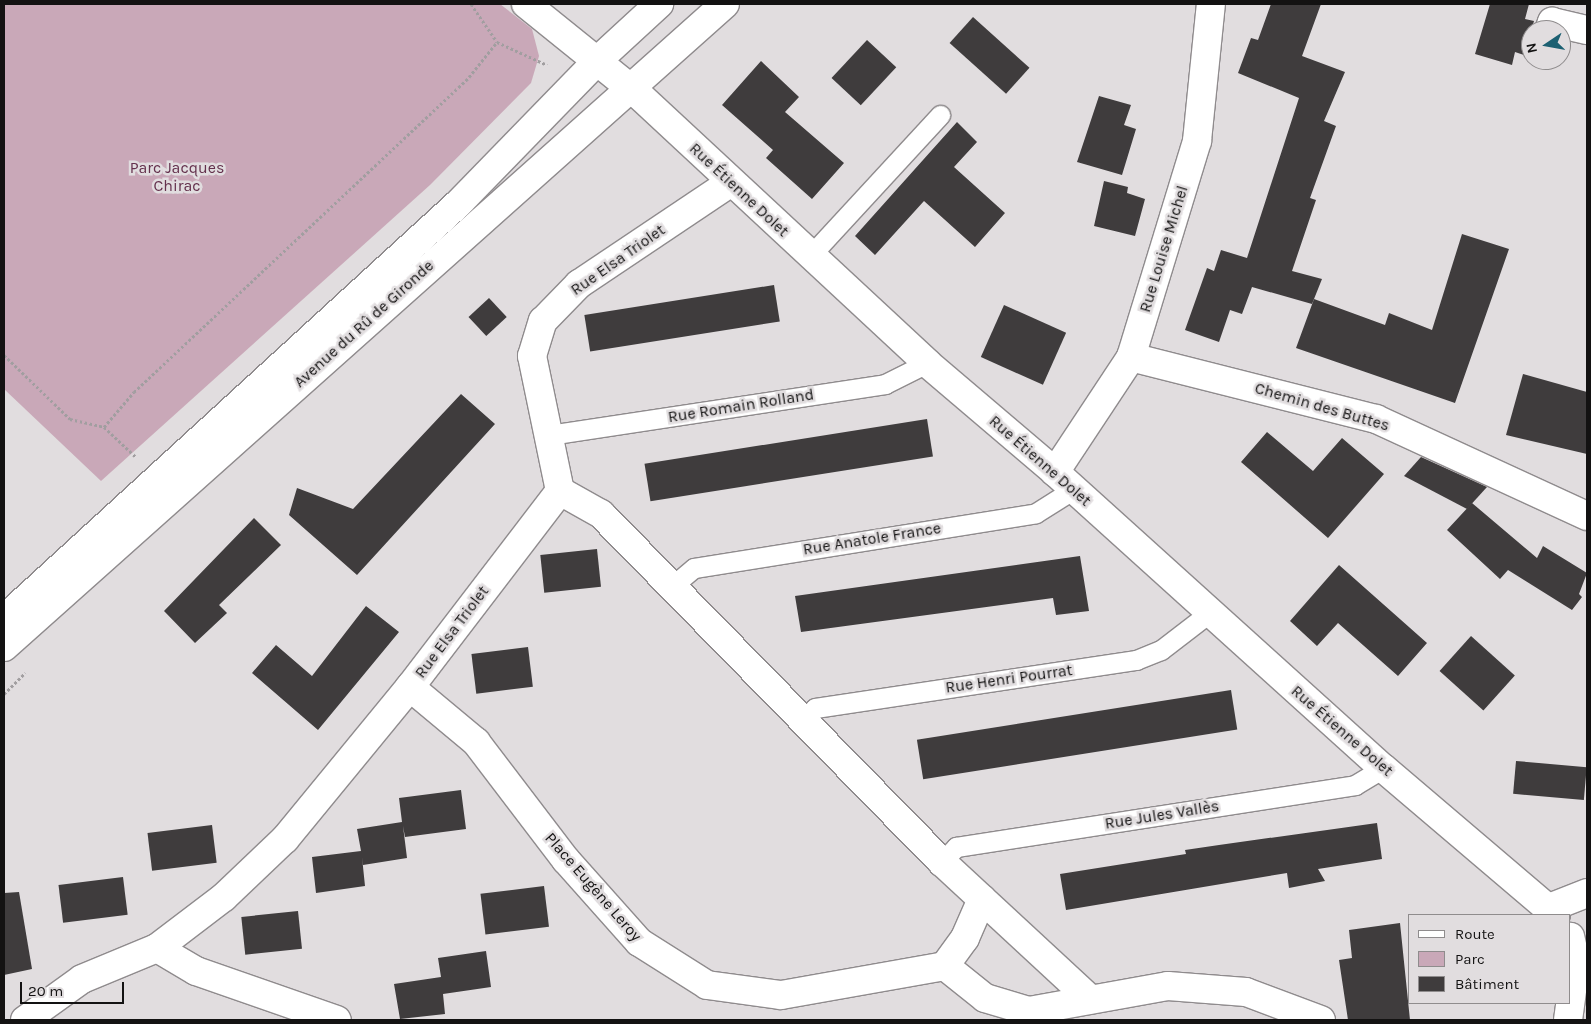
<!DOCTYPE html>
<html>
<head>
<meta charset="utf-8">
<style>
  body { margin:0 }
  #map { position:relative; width:1591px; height:1024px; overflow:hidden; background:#e1dddf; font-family:Karla,sans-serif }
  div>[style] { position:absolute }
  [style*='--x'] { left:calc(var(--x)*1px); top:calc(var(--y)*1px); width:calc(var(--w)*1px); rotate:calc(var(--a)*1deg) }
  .green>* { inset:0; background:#c9a8b8 }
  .building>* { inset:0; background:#3f3c3d; transform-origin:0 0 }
  .path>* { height:3px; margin-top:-1.5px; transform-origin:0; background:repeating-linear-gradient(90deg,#a19ea0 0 2.5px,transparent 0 5px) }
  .roads { filter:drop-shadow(1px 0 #8f8b8d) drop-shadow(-1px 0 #8f8b8d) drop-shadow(0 1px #8f8b8d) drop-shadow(0 -1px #8f8b8d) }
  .lane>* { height:19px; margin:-9.5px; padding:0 9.5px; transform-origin:9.5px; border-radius:9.5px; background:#fff }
  .street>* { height:28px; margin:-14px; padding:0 14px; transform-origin:14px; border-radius:14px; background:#fff }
  .secondary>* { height:28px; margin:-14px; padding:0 14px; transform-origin:14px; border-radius:14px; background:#fff }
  span { translate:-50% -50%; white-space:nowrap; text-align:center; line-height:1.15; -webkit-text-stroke:5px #e1dddf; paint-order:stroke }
  .park-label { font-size:16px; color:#64314d }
  .street-label { font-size:16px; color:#131212 }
  .frame { position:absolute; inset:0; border:5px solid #131212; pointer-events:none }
  .legend { position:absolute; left:1408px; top:914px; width:162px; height:90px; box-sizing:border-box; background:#e1dddf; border:1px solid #8f8c8d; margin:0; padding:6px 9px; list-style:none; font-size:15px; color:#131212 }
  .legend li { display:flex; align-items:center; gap:10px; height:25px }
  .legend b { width:25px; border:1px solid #8f8c8d }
  .north { position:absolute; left:1521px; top:20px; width:50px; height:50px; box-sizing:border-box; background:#e1dddf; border:1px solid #8f8c8d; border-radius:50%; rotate:258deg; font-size:14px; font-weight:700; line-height:20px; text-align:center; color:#131212 }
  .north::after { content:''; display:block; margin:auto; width:18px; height:22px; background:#1c6072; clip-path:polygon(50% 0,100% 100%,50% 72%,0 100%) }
  .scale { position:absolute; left:20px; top:982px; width:104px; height:22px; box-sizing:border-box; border:2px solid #131212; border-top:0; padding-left:6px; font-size:15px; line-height:18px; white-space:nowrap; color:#131212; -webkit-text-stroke:4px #e1dddf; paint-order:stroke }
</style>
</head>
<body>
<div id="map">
  <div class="green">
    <i style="clip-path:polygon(4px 4px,500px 4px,532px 29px,539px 56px,531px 83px,430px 185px,101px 481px,4px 389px)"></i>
  </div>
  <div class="building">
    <i style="clip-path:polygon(1271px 4px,1321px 4px,1302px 56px,1345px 72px,1324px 121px,1336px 126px,1310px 198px,1316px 200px,1292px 271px,1322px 279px,1312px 304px,1252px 287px,1242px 314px,1230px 310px,1219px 342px,1185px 330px,1207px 268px,1214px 271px,1221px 250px,1247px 258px,1299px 98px,1238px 73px,1251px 38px,1258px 40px)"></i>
    <i style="clip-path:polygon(1490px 4px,1529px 4px,1525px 19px,1534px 21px,1524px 55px,1515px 52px,1512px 65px,1475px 54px)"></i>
    <i style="left:973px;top:17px;width:76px;height:35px;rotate:42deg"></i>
    <i style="left:867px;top:40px;width:40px;height:52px;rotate:43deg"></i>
    <i style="clip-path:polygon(761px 61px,799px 97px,785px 112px,844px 163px,812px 199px,766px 158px,773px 150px,722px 105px)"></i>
    <i style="clip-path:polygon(1099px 96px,1131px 105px,1124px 125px,1136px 129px,1122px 175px,1077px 162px)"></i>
    <i style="clip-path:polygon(957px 122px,977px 142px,954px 167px,1005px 213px,975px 247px,924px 201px,875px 255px,855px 236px)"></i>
    <i style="clip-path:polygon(1104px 181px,1128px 187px,1127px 193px,1145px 199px,1135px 236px,1094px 226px)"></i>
    <i style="clip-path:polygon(1462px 234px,1509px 249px,1455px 403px,1296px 348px,1314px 299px,1385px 325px,1389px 313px,1432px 330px)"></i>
    <i style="left:774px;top:285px;width:37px;height:192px;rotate:81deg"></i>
    <i style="left:489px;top:298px;width:26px;height:28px;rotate:47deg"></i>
    <i style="left:1004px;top:305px;width:68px;height:57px;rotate:24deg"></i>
    <i style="clip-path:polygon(1523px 374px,1587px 392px,1587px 454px,1506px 435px)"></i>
    <i style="clip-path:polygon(461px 394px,495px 424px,357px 575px,289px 515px,297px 488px,353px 509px)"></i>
    <i style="left:927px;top:419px;width:38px;height:286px;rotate:81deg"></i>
    <i style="clip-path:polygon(1267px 432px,1313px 471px,1342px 438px,1384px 474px,1328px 538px,1241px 462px)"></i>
    <i style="clip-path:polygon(1421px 457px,1487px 487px,1467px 509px,1404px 476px)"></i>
    <i style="clip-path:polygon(1472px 503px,1537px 558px,1543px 546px,1587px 573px,1579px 594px,1582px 597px,1572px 610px,1508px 570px,1500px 579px,1447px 530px)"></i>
    <i style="clip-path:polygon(254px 518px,281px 545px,219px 605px,227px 613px,195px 643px,164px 611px)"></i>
    <i style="left:597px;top:549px;width:38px;height:57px;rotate:84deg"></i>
    <i style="clip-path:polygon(1080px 556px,1089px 611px,1056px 615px,1053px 598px,801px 632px,795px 596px)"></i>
    <i style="clip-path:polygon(1339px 565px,1427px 643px,1398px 676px,1338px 623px,1317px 646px,1290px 621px)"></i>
    <i style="clip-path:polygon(366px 606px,399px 632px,318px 730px,252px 673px,276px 645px,312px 676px)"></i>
    <i style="left:1471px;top:636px;width:59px;height:47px;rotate:42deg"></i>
    <i style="left:528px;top:647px;width:40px;height:57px;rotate:83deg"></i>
    <i style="left:1231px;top:690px;width:40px;height:318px;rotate:81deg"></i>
    <i style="left:1516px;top:761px;width:71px;height:33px;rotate:5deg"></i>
    <i style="clip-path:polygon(461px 790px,466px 829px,405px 837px,403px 826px,407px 858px,363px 865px,362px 857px,365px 886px,316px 893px,312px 857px,361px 851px,357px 829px,402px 822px,399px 798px)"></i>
    <i style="clip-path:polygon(1377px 823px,1382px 859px,1318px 869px,1325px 881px,1289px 888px,1287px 873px,1066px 910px,1060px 874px,1186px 854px,1185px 850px,1219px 845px)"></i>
    <i style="left:212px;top:825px;width:38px;height:65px;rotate:83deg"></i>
    <i style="left:123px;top:877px;width:38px;height:65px;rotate:83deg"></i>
    <i style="left:544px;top:886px;width:41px;height:64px;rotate:83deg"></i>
    <i style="clip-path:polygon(19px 892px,32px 969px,4px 975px,4px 893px)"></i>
    <i style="left:298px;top:911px;width:38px;height:57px;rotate:84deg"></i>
    <i style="clip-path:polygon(1400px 923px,1410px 1020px,1348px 1020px,1339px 960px,1352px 958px,1349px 930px)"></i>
    <i style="clip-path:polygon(486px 951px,491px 987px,443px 994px,445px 1014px,400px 1019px,394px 984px,441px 977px,438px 958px)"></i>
  </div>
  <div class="path">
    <i style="--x:471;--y:4;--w:46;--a:55.6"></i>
    <i style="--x:497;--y:42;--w:55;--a:24.7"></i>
    <i style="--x:4;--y:355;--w:92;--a:44.1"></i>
    <i style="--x:70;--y:419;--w:35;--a:13"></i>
    <i style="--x:104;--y:427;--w:46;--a:-49.4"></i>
    <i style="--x:134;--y:392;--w:460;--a:-43.2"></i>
    <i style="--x:469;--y:77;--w:45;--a:-51.3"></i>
    <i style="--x:104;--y:427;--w:44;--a:43.2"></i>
    <i style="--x:4;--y:694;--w:30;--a:-45"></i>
  </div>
  <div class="roads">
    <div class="lane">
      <i style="--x:810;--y:256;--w:192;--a:-47.3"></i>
      <i style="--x:549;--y:435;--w:340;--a:-8.6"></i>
      <i style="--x:885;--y:384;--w:47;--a:-26.6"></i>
      <i style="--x:670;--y:588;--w:31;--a:-40"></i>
      <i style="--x:694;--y:568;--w:346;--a:-9.1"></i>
      <i style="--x:1036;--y:513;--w:45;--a:-32.3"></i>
      <i style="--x:802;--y:723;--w:20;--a:-49"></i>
      <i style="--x:815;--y:708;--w:325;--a:-8.5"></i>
      <i style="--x:1136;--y:660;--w:27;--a:-22"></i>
      <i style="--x:1161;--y:650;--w:61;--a:-37.6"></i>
      <i style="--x:942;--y:862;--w:21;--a:-47"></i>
      <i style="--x:956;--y:847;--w:404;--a:-8.8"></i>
      <i style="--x:1355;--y:785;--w:33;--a:-31"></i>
    </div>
    <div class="street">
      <i style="--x:526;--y:4;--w:146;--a:38.9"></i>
      <i style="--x:640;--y:96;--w:392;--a:42.9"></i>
      <i style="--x:927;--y:363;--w:168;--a:40.4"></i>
      <i style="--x:1055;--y:472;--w:442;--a:42.1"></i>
      <i style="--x:1383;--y:768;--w:227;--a:40.4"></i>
      <i style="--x:1549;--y:30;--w:9;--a:-69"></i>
      <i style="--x:1552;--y:22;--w:36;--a:13"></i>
      <i style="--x:1131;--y:357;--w:253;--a:14.2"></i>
      <i style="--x:1376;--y:419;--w:232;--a:24.7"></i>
      <i style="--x:1055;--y:472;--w:138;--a:-56.5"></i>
      <i style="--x:1131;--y:357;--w:226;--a:-73"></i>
      <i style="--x:1197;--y:141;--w:138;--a:-84.2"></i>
      <i style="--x:560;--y:491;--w:47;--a:29.3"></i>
      <i style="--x:601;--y:514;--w:487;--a:45.6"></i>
      <i style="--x:942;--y:862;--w:202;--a:42.8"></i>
      <i style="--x:410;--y:687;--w:86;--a:39.8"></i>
      <i style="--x:476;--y:742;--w:148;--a:52.7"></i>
      <i style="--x:566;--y:860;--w:110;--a:48.3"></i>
      <i style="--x:639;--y:942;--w:80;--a:32.3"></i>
      <i style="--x:707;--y:985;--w:75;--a:7.7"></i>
      <i style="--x:781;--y:995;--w:167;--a:-10"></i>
      <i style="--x:982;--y:899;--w:43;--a:113.6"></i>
      <i style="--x:965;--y:938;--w:34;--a:126"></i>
      <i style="--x:945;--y:966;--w:51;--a:38.7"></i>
      <i style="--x:985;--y:998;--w:46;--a:16.5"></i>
      <i style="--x:1029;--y:1011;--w:141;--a:-10.2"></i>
      <i style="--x:1168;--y:986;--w:78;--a:4.4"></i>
      <i style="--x:1246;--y:992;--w:80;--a:20.5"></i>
      <i style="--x:1549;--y:908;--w:41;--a:-21.5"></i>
      <i style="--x:157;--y:948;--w:45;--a:30.5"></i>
      <i style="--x:196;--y:971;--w:149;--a:19.2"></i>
      <i style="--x:25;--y:1020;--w:70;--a:-35.7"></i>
      <i style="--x:82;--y:979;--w:81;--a:-22.5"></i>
      <i style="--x:157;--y:948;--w:84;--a:-37.3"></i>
      <i style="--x:224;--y:897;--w:84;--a:-43.6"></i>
      <i style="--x:285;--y:839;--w:197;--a:-50.6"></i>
      <i style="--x:410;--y:687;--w:247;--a:-52.6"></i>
      <i style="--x:560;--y:491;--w:138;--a:-101.7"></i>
      <i style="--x:532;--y:356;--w:37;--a:-73"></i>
      <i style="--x:543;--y:321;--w:52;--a:-45.8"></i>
      <i style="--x:579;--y:284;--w:182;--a:-33.8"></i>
      <i style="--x:1568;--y:1020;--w:59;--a:-82.1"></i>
      <i style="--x:1576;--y:962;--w:26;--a:-103"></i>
    </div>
    <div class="secondary">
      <i style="--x:4;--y:619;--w:617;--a:-42.44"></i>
      <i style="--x:459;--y:203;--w:197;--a:-45.8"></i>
      <i style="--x:596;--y:62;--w:86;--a:-42.6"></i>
      <i style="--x:4;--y:647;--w:966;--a:-41.73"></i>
    </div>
  </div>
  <div class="park-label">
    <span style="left:177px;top:177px">Parc Jacques<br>Chirac</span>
  </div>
  <div class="street-label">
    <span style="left:739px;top:190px;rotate:43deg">Rue Étienne Dolet</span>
    <span style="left:1164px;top:249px;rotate:-73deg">Rue Louise Michel</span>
    <span style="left:618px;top:260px;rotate:-35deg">Rue Elsa Triolet</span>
    <span style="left:364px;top:324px;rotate:-42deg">Avenue du Rû de Gironde</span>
    <span style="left:741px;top:406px;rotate:-9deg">Rue Romain Rolland</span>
    <span style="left:1322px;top:407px;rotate:16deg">Chemin des Buttes</span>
    <span style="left:1040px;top:461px;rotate:41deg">Rue Étienne Dolet</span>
    <span style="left:872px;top:539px;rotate:-9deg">Rue Anatole France</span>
    <span style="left:452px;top:632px;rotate:-53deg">Rue Elsa Triolet</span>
    <span style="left:1009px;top:679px;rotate:-8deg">Rue Henri Pourrat</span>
    <span style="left:1342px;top:731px;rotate:41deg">Rue Étienne Dolet</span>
    <span style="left:1162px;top:815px;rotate:-9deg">Rue Jules Vallès</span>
    <span style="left:593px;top:887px;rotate:49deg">Place Eugène Leroy</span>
  </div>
  <div class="frame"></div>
  <ul class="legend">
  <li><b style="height:6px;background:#fff"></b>Route</li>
  <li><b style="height:14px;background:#c9a8b8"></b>Parc</li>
  <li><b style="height:14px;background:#3f3c3d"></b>Bâtiment</li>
  </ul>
  <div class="north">N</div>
  <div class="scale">20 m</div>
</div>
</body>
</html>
